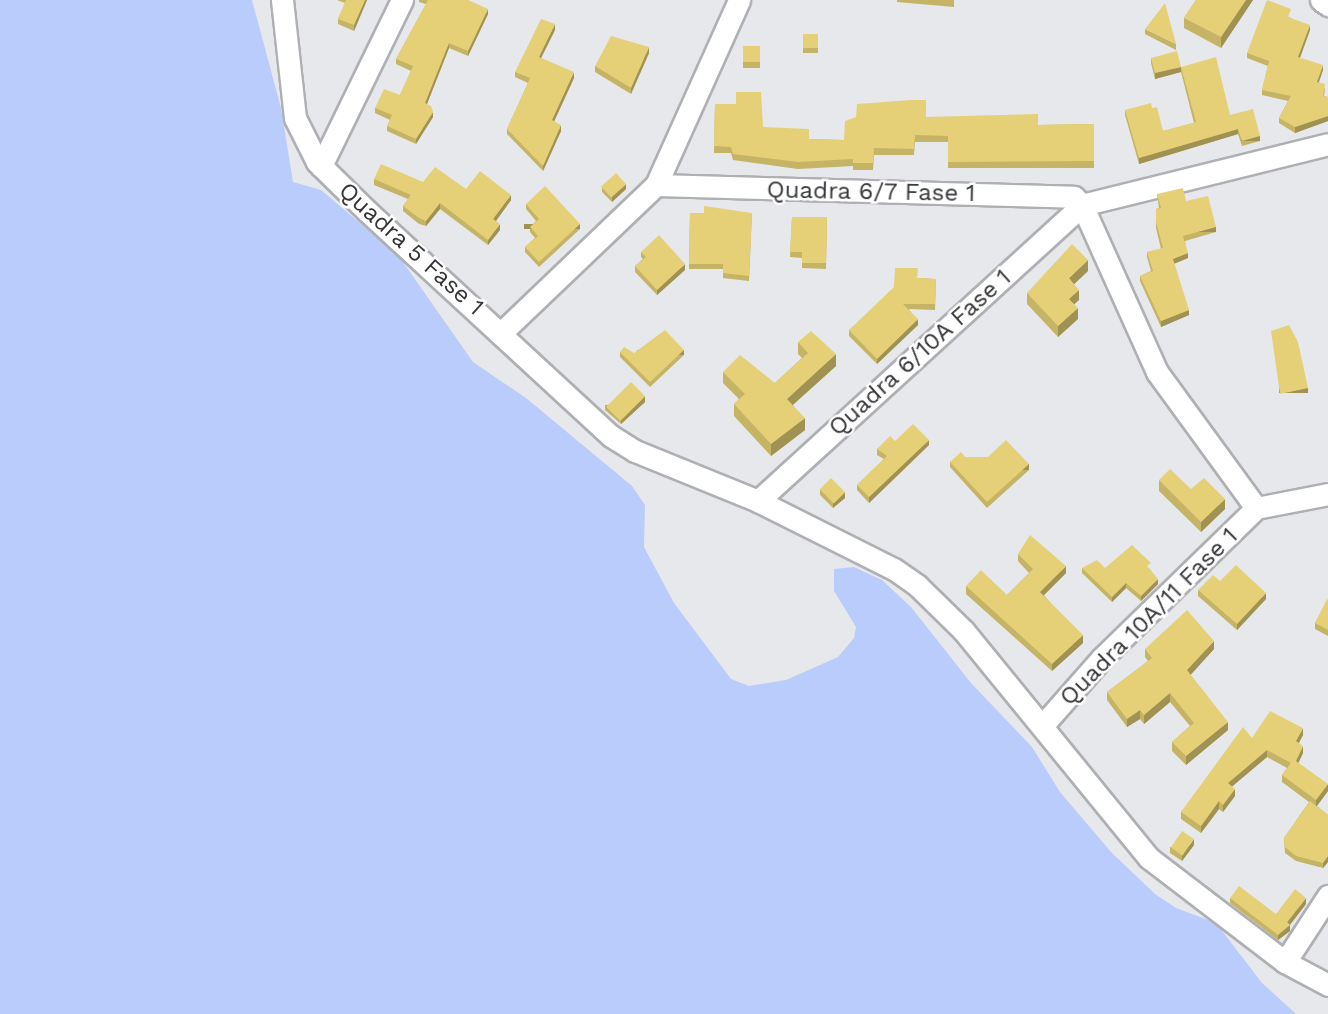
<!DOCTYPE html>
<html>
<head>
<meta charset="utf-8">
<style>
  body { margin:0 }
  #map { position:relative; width:1328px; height:1014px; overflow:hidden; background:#e7e8ec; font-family:"Work Sans",sans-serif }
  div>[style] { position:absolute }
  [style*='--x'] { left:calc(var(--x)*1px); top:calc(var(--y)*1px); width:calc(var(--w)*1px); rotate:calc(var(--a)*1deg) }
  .green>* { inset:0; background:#b9ccfc }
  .roads { filter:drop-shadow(2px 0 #aeb0b3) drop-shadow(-2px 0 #aeb0b3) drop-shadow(0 2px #aeb0b3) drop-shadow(0 -2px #aeb0b3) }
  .minor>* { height:21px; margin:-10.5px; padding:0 10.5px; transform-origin:10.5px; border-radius:10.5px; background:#fff }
  .wall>* { inset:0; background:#c5b366; transform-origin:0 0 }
  .shaded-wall>* { inset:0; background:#a09253; transform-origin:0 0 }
  .building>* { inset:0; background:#e5d077; transform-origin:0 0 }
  span { translate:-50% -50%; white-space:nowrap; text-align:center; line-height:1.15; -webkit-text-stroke:5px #fff; paint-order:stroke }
  .street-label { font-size:24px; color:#363638 }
</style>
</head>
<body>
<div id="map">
  <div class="green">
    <i style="clip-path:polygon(0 0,252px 0,281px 108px,293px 182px,321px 190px,398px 255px,473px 362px,526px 398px,632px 486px,645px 505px,644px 547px,674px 603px,731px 679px,749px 686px,786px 680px,838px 657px,854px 638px,856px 627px,834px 591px,834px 569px,854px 567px,882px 580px,911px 607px,971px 683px,1032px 747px,1060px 792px,1111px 852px,1155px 894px,1176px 908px,1216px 923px,1262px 983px,1296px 1014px,0 1014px)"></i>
  </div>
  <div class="roads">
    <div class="minor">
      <i style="--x:282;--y:0;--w:119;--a:83.7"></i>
      <i style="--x:295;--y:118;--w:49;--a:63.4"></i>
      <i style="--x:317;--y:162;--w:70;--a:44.4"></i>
      <i style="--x:367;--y:211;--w:332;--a:42.7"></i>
      <i style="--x:611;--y:436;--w:28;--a:32"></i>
      <i style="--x:635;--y:451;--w:133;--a:22.1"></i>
      <i style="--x:758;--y:501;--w:152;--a:26.6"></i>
      <i style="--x:894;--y:569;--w:29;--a:35"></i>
      <i style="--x:918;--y:586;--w:63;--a:44.4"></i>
      <i style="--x:963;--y:630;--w:294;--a:50.8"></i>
      <i style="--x:1149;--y:858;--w:171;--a:37.4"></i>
      <i style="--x:1285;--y:962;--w:49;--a:28.1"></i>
      <i style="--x:1321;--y:0;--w:9;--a:36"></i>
      <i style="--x:321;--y:166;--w:185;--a:-64"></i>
      <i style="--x:656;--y:185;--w:418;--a:1.6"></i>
      <i style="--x:1074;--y:197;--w:11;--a:45"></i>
      <i style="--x:1082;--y:205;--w:183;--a:65.8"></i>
      <i style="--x:1157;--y:372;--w:168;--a:53.9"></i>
      <i style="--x:502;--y:332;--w:213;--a:-43.7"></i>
      <i style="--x:656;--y:185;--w:203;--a:-65.8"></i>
      <i style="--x:758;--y:501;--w:439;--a:-42.4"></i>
      <i style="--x:1082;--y:205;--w:253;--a:-13.9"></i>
      <i style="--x:1256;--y:508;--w:73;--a:-11"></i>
      <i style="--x:1042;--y:726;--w:91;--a:-48.6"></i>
      <i style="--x:1102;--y:658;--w:215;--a:-44.2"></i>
      <i style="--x:1285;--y:962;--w:79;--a:-56.9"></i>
    </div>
  </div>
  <div class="wall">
    <i style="clip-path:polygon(337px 0,367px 0,354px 31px,338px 24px,338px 19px,345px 3px)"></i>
    <i style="clip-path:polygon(419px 0,468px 0,488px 14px,468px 56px,449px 48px,427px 104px,433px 117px,416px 144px,387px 131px,387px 126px,390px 120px,375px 113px,375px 108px,400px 95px,411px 71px,396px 64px,396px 59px,426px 4px,419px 2px)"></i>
    <i style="clip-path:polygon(897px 0,954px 0,954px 7px,897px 2px)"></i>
    <i style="clip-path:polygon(1196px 0,1253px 0,1221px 48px,1184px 28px,1184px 18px)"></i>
    <i style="clip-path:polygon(1291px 15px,1289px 17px,1310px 30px,1300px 58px,1323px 70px,1319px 82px,1325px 89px,1324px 96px,1328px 97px,1328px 121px,1295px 133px,1279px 123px,1279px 118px,1288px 101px,1262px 95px,1262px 90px,1268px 66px,1247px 58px,1247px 53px)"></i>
    <i style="clip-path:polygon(1145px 29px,1176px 44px,1176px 50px,1145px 34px)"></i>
    <i style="clip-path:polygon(555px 30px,541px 58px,574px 78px,554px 121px,561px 131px,543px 171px,507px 134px,507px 129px,528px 83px,515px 77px,515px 72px)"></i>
    <i style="left:803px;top:34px;width:15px;height:19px"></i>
    <i style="left:743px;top:46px;width:17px;height:22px"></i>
    <i style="clip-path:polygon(649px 53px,631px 94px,595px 72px,595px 66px)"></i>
    <i style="clip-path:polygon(1151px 58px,1181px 67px,1230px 115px,1260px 141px,1242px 146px,1238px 134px,1139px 164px,1125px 115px,1125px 110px,1152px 108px,1163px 131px,1194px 123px,1181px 72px,1155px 79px,1151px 63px)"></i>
    <i style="clip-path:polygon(715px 104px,763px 127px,809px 139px,844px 140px,926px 117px,1038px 125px,1094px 124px,1094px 168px,948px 168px,948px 142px,915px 142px,914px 155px,874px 155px,873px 170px,853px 170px,853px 166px,798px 169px,733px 160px,731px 153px,714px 153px)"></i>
    <i style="clip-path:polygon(374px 179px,423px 182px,466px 189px,511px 200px,496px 221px,500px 230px,488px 245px,440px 209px,426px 226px,419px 224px,403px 211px,403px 206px,408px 199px,374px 185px)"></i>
    <i style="clip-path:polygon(602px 187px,626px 189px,612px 202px,602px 192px)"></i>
    <i style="clip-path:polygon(1157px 194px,1186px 201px,1216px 232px,1185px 241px,1188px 258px,1174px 264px,1189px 315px,1161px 327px,1140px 281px,1140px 276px,1151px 271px,1147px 257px,1147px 252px,1161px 249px,1156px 228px,1156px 209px,1159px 208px)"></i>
    <i style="clip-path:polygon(526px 204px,580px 229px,539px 267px,525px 252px,525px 247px,535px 238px,530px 232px,530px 227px,536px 221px,526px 209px)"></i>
    <i style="clip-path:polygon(690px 213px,752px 213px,749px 281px,723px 278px,723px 269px,689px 269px)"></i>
    <i style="clip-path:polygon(792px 217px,827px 217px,826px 269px,802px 268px,802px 258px,790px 257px)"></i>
    <i style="clip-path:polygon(641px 252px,685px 270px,657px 295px,635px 272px,635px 266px,643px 259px,641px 257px)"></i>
    <i style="clip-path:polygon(1088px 271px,1074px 284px,1079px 300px,1074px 304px,1078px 319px,1058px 337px,1027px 304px,1027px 293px)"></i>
    <i style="clip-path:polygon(917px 278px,936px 279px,935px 310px,909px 309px,918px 325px,877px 364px,849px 336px,849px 330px)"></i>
    <i style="clip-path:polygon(798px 342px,836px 366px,793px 405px,805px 430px,771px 456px,734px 416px,734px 404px,739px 399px,723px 383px,723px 372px,775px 383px,802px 358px,798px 354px)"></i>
    <i style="clip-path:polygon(620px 352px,634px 353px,684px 355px,650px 387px,620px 357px)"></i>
    <i style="clip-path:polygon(645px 402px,621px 424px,605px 410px,605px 405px)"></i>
    <i style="clip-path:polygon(895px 441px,929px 445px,869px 503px,857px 490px,857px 485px,884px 459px,877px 455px,877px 449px)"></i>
    <i style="clip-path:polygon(965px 457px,1029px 470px,987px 508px,950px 467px,950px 462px)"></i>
    <i style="clip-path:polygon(1159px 480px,1191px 489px,1225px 509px,1201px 532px,1159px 491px)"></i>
    <i style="clip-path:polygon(820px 489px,845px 498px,833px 508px,820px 495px)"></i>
    <i style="clip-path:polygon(1018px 554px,1066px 573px,1044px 595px,1083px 643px,1052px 671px,966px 594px,966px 586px,1007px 595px,1029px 573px,1018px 561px)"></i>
    <i style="clip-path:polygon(1082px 568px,1151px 569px,1150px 569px,1158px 584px,1141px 601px,1126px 588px,1112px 602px,1082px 573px)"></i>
    <i style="clip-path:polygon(1220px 581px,1266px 599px,1237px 630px,1198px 596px,1198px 590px)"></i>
    <i style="clip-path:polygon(1328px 600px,1328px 636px,1315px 629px,1315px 623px)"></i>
    <i style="clip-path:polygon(1145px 649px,1214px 649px,1190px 675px,1228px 730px,1186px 765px,1172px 751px,1172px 742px,1190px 726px,1170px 702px,1144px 724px,1140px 719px,1127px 727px,1107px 700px,1107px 692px,1148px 661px,1145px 657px)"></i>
    <i style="clip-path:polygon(1303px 735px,1299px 743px,1303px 753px,1298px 763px,1328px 791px,1317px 806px,1328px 815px,1328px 862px,1323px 868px,1296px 861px,1285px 853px,1284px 838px,1309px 802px,1282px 782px,1282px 775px,1287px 768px,1267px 757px,1232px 786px,1235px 796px,1223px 812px,1219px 809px,1201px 833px,1181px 819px,1181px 812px,1252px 738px)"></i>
    <i style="clip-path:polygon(1194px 845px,1182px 861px,1170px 853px,1170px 847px)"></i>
    <i style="clip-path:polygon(1230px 898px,1276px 914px,1306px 904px,1290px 925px,1290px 931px,1278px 940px,1230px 903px)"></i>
  </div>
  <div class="shaded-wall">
    <i style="clip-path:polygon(365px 0,367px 0,354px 31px,354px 25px)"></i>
    <i style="clip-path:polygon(1246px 0,1253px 0,1221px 48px,1221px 37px)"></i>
    <i style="clip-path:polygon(488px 9px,488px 14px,468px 56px,468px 51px)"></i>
    <i style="clip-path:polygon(555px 24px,555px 30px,539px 62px,539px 57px)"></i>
    <i style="clip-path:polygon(1310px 25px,1310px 30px,1298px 63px,1298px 57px)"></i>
    <i style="clip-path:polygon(449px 43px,449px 48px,425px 109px,425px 103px)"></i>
    <i style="clip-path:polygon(649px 47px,649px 53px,631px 94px,631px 88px)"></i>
    <i style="clip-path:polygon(1323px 65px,1323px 70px,1317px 87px,1317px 82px)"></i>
    <i style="clip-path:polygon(1181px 67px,1181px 72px,1155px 79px,1155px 73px)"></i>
    <i style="clip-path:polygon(574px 72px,574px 78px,552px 126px,552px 120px)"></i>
    <i style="clip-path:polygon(433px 112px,433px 117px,416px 144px,416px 139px)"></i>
    <i style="clip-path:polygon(1328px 116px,1328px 121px,1295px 133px,1295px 127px)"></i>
    <i style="clip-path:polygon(561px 125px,561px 131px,543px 171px,543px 166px)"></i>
    <i style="clip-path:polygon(1238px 129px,1238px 134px,1139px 164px,1139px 158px)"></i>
    <i style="left:1260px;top:136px;width:5px;height:19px;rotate:90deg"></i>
    <i style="clip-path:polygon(626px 184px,626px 189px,612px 202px,612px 197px)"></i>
    <i style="clip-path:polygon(511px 195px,511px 200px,493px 225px,493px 219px)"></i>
    <i style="clip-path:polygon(440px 203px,440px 209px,426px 226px,426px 221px)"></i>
    <i style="clip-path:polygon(500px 224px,500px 230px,488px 245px,488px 240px)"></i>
    <i style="left:580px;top:224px;width:5px;height:56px;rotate:90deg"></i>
    <i style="left:1216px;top:227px;width:5px;height:34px;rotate:90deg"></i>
    <i style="clip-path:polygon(1188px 253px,1188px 258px,1173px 264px,1173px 259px)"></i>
    <i style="clip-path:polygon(1088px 260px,1088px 271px,1069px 289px,1069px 278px)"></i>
    <i style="clip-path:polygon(685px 264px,685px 270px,657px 295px,657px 290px)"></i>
    <i style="clip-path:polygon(1079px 290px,1079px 300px,1069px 309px,1069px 299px)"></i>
    <i style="clip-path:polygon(1078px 308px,1078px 319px,1058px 337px,1058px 326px)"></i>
    <i style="clip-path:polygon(1189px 310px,1189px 315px,1161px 327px,1161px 321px)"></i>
    <i style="clip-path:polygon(918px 319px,918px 325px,877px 364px,877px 359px)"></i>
    <i style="left:684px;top:350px;width:5px;height:47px;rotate:90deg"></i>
    <i style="clip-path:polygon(836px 354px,836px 366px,787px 410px,787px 399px)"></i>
    <i style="left:1308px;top:388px;width:5px;height:29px;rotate:90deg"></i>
    <i style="clip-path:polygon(645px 396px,645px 402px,621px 424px,621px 419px)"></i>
    <i style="clip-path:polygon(805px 418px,805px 430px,771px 456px,771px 444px)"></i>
    <i style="clip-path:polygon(929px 440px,929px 445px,869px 503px,869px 497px)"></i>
    <i style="left:1029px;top:464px;width:6px;height:57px;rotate:90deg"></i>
    <i style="clip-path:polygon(845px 492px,845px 498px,833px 508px,833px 502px)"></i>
    <i style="clip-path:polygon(1225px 499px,1225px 509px,1201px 532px,1201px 522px)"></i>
    <i style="clip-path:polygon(1066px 566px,1066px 573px,1040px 599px,1040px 592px)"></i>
    <i style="clip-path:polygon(1158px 579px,1158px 584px,1141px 601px,1141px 596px)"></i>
    <i style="clip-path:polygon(1126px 583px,1126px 588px,1112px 602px,1112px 597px)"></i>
    <i style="clip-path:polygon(1266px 593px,1266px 599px,1237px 630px,1237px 624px)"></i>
    <i style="clip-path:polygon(1083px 635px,1083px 643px,1052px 671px,1052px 664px)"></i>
    <i style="clip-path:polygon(1214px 641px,1214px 649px,1187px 679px,1187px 670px)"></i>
    <i style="clip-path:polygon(1170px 693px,1170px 702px,1144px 724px,1144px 715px)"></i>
    <i style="clip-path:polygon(1140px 710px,1140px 719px,1127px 727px,1127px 719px)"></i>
    <i style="clip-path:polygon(1228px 722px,1228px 730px,1186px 765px,1186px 756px)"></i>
    <i style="clip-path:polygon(1303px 728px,1303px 735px,1296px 748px,1296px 741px)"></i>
    <i style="clip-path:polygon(1303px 746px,1303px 753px,1296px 768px,1296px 761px)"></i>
    <i style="clip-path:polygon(1267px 750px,1267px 757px,1228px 790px,1228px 783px)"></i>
    <i style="clip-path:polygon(1328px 784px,1328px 791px,1316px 807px,1316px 800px)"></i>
    <i style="clip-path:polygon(1235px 789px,1235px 796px,1223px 812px,1223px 805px)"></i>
    <i style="clip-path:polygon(1219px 801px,1219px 809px,1201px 833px,1201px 826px)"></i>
    <i style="clip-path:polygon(1194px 839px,1194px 845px,1182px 861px,1182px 856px)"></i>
    <i style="clip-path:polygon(1328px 856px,1328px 862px,1323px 868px,1323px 863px)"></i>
    <i style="clip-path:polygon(1306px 898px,1306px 904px,1289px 926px,1290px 925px,1290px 931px,1278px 940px,1278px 935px)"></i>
  </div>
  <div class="building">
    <i style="clip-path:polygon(346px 0,365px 0,354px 25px,338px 19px)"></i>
    <i style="clip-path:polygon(428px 0,468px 0,488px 9px,468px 51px,449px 43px,425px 103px,431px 106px,433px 112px,416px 139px,387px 126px,392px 115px,375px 108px,384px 89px,400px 95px,413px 66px,396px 59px)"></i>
    <i style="clip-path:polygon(1196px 0,1246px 0,1221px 37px,1184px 18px)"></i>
    <i style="clip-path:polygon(1267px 0,1291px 9px,1288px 17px,1310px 25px,1298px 57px,1323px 65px,1317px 82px,1325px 84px,1323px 96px,1328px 97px,1328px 116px,1295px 127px,1279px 118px,1291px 96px,1262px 90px,1269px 61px,1247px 53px)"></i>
    <i style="clip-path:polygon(1165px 3px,1176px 44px,1145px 29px)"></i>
    <i style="clip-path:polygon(541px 19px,555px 24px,539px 57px,574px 72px,552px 120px,561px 125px,543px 166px,507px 129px,530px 78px,515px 72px)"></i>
    <i style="left:803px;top:34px;width:15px;height:14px"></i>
    <i style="clip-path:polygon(611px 36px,649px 47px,631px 88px,595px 66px)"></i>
    <i style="left:743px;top:46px;width:17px;height:16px"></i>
    <i style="clip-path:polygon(1177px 51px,1181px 67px,1216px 57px,1230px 115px,1253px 109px,1260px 136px,1242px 141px,1238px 129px,1139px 158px,1125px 110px,1151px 103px,1152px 108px,1157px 107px,1163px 131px,1196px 122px,1181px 67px,1155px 73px,1151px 58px)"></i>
    <i style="clip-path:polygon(736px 92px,761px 92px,763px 127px,809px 129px,809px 139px,844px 140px,845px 121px,856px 117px,857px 104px,911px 100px,926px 100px,926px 117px,1038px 114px,1038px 125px,1094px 124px,1094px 161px,948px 162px,948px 136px,915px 135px,914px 149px,874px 148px,873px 163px,853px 163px,853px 159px,798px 162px,733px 154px,731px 147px,714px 146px,715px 104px,736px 104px)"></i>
    <i style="clip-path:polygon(381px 164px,423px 182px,435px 167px,466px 189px,480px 171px,511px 195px,493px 219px,500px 224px,488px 240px,440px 203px,426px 221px,419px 218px,403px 206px,411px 195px,374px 179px)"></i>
    <i style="left:616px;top:173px;width:15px;height:20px;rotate:48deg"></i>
    <i style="clip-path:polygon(545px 186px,580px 224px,539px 262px,525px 247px,538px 236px,530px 227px,539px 219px,526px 204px)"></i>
    <i style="clip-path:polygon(1183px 188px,1186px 201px,1208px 196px,1216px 227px,1183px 236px,1188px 253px,1173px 259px,1189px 310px,1161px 321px,1140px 276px,1153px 271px,1147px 252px,1163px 248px,1156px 222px,1156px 209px,1161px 208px,1157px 194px)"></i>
    <i style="clip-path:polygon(704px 206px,752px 213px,749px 276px,723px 273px,723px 264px,689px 264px,690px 213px,704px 213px)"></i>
    <i style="clip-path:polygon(792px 217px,827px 217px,826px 263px,802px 263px,802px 252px,790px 252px)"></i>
    <i style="clip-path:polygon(659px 235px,685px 264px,657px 290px,635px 266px,646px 257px,641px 252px)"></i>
    <i style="clip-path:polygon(1072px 244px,1088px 260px,1069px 278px,1079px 290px,1069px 299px,1078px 308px,1058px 326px,1027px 293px)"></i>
    <i style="clip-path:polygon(895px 268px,918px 268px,917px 278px,936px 279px,935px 304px,903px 304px,918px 319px,877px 359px,849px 330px,894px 287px)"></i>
    <i style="clip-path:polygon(1289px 325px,1298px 342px,1308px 388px,1280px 394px,1271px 331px)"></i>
    <i style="clip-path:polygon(665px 330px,684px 350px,650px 382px,620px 352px,624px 347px,634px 353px)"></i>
    <i style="clip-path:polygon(811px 331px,836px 354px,787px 399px,805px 418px,771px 444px,734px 404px,745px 394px,723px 372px,740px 355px,775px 383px,808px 353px,798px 342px)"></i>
    <i style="left:631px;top:382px;width:20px;height:35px;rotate:45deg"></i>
    <i style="clip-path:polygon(913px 424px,929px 440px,869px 497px,857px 485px,887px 456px,877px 449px,890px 436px,895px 441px)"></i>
    <i style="clip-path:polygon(1006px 440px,1029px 464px,987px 502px,950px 462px,961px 452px,965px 457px,988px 457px)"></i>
    <i style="clip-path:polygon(1170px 469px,1191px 489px,1204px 478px,1225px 499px,1201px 522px,1159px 480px)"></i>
    <i style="left:831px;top:478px;width:20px;height:16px;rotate:45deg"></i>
    <i style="clip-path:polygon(1030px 535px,1066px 566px,1040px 592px,1083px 635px,1052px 664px,966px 586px,981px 570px,1007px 595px,1033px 569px,1018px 554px)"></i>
    <i style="clip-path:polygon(1132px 545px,1151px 563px,1147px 566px,1158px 579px,1141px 596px,1126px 583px,1112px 597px,1082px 568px,1097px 560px,1105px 568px)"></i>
    <i style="clip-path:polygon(1236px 565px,1266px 593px,1237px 624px,1198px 590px,1213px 575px,1220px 581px)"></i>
    <i style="clip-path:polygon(1327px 599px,1328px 600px,1328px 630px,1315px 623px)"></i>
    <i style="clip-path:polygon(1187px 610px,1214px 641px,1187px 670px,1228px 722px,1186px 756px,1172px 742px,1194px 723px,1170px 693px,1144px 715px,1140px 710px,1127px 719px,1107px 692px,1152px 658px,1145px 649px)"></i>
    <i style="clip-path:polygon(1270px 711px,1303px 728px,1296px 741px,1303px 746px,1296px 761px,1328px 784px,1316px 800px,1282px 775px,1291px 763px,1267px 750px,1228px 783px,1235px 789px,1223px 805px,1219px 801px,1201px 826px,1181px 812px,1243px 727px,1252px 738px)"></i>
    <i style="clip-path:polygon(1310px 801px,1328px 815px,1328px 856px,1323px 863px,1296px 856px,1285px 847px,1284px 838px)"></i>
    <i style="left:1182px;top:831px;width:14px;height:20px;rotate:34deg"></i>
    <i style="clip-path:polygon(1239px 886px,1276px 914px,1295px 889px,1306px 898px,1287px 922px,1290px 925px,1278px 935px,1230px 898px)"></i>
  </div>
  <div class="street-label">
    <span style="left:871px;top:192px;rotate:1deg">Quadra 6/7 Fase 1</span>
    <span style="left:411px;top:249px;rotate:42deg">Quadra 5 Fase 1</span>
    <span style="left:920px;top:353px;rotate:-42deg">Quadra 6/10A Fase 1</span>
    <span style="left:1149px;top:617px;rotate:-45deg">Quadra 10A/11 Fase 1</span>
  </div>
</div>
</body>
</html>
